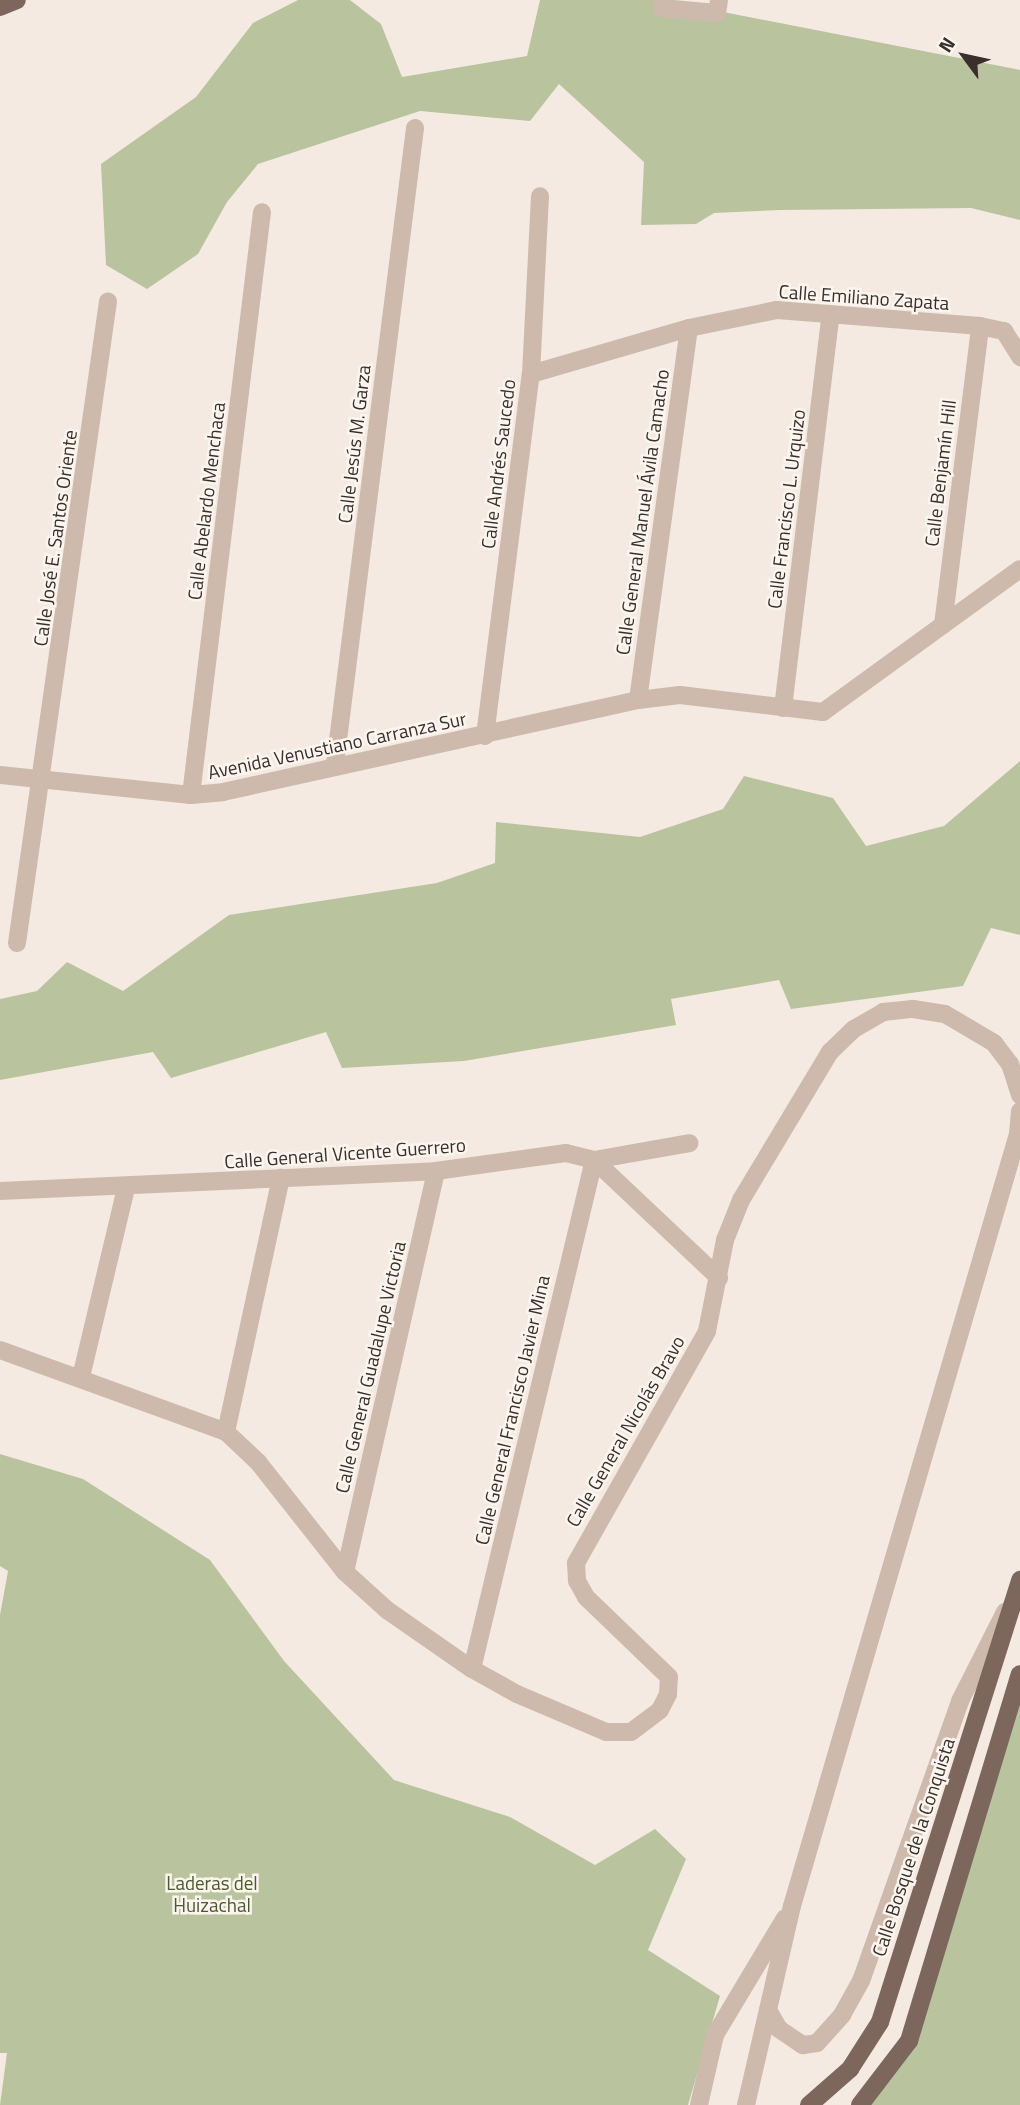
<!DOCTYPE html>
<html>
<head>
<meta charset="utf-8">
<style>
  body { margin:0 }
  #map { position:relative; width:1020px; height:2105px; overflow:hidden; background:#f4eae1; font-family:"Titillium Web",sans-serif }
  div>[style] { position:absolute }
  [style*='--x'] { left:calc(var(--x)*1px); top:calc(var(--y)*1px); width:calc(var(--w)*1px); rotate:calc(var(--a)*1deg) }
  .green>* { inset:0; background:#b9c49f }
  .minor>* { height:18px; margin:-9px; padding:0 9px; transform-origin:9px; border-radius:9px; background:#cdbaac }
  .major>* { height:18px; margin:-9px; padding:0 9px; transform-origin:9px; border-radius:9px; background:#7d665c }
  span { translate:-50% -50%; white-space:nowrap; text-align:center; line-height:1.15; -webkit-text-stroke:5px #fbf5ee; paint-order:stroke }
  .street-label { font-size:19px; color:#3b2f2b }
  .park-label { font-size:19px; color:#4b5a2e }
  .north { position:absolute; left:929px; top:21px; width:70px; height:70px; -webkit-text-stroke:5px #fbf5ee; paint-order:stroke; rotate:303deg; font-size:19px; font-weight:700; line-height:28px; text-align:center; color:#3b2f2b }
  .north::after { content:''; display:block; margin:auto; width:24px; height:32px; background:#3b2f2b; clip-path:polygon(50% 0,100% 100%,50% 72%,0 100%) }
</style>
</head>
<body>
<div id="map">
  <div class="green">
    <i style="clip-path:polygon(298px 0,350px 0,381px 24px,402px 77px,527px 56px,540px 0,662px 0,1020px 70px,1020px 220px,971px 208px,780px 210px,714px 213px,696px 224px,641px 225px,644px 162px,559px 84px,530px 121px,420px 111px,258px 164px,227px 202px,198px 254px,147px 289px,106px 265px,101px 164px,196px 97px,253px 23px)"></i>
    <i style="clip-path:polygon(1020px 761px,1020px 935px,991px 928px,963px 986px,791px 1009px,779px 980px,671px 999px,676px 1025px,464px 1061px,342px 1068px,326px 1032px,171px 1078px,153px 1052px,0 1080px,0 999px,37px 991px,67px 962px,123px 991px,229px 915px,437px 883px,495px 863px,496px 822px,640px 837px,723px 809px,744px 776px,833px 798px,866px 846px,944px 826px)"></i>
    <i style="clip-path:polygon(0 1454px,83px 1479px,210px 1560px,284px 1661px,394px 1780px,510px 1817px,595px 1865px,655px 1829px,686px 1859px,648px 1950px,720px 1996px,688px 2105px,0 2105px,7px 2053px,0 2053px,0 1615px,8px 1571px,0 1566px)"></i>
    <i style="clip-path:polygon(1020px 1672px,1020px 2105px,860px 2105px,909px 2041px)"></i>
  </div>
  <div class="minor">
    <i style="--x:663;--y:0;--w:8;--a:97"></i>
    <i style="--x:662;--y:8;--w:55;--a:5.2"></i>
    <i style="--x:717;--y:13;--w:13;--a:-81"></i>
    <i style="--x:531;--y:374;--w:165;--a:-16.2"></i>
    <i style="--x:689;--y:328;--w:90;--a:-11.6"></i>
    <i style="--x:777;--y:310;--w:204;--a:4.5"></i>
    <i style="--x:980;--y:326;--w:25;--a:12"></i>
    <i style="--x:1004;--y:331;--w:31;--a:58"></i>
    <i style="--x:943;--y:625;--w:301;--a:-82.9"></i>
    <i style="--x:638;--y:700;--w:375;--a:-82.2"></i>
    <i style="--x:783;--y:708;--w:397;--a:-83.1"></i>
    <i style="--x:485;--y:736;--w:365;--a:-82.8"></i>
    <i style="--x:531;--y:374;--w:178;--a:-87.1"></i>
    <i style="--x:335;--y:764;--w:641;--a:-82.83"></i>
    <i style="--x:0;--y:775;--w:192;--a:6"></i>
    <i style="--x:191;--y:795;--w:32;--a:-5"></i>
    <i style="--x:223;--y:792;--w:425;--a:-12.5"></i>
    <i style="--x:638;--y:700;--w:42;--a:-6.8"></i>
    <i style="--x:680;--y:695;--w:144;--a:6.8"></i>
    <i style="--x:823;--y:712;--w:243;--a:-36"></i>
    <i style="--x:191;--y:795;--w:587;--a:-83.06"></i>
    <i style="--x:17;--y:943;--w:648;--a:-81.93"></i>
    <i style="--x:0;--y:1191;--w:436;--a:-2.6"></i>
    <i style="--x:436;--y:1171;--w:131;--a:-7.9"></i>
    <i style="--x:566;--y:1153;--w:29;--a:14"></i>
    <i style="--x:594;--y:1160;--w:97;--a:-10"></i>
    <i style="--x:0;--y:1350;--w:240;--a:19.9"></i>
    <i style="--x:226;--y:1432;--w:44;--a:43.2"></i>
    <i style="--x:258;--y:1462;--w:140;--a:51.7"></i>
    <i style="--x:345;--y:1572;--w:57;--a:42.1"></i>
    <i style="--x:387;--y:1610;--w:103;--a:34.8"></i>
    <i style="--x:472;--y:1669;--w:51;--a:29.1"></i>
    <i style="--x:517;--y:1694;--w:97;--a:23.1"></i>
    <i style="--x:606;--y:1732;--w:25;--a:0"></i>
    <i style="--x:631;--y:1732;--w:36;--a:-37"></i>
    <i style="--x:660;--y:1710;--w:18;--a:-63"></i>
    <i style="--x:668;--y:1694;--w:17;--a:-87"></i>
    <i style="--x:669;--y:1677;--w:115;--a:-136.1"></i>
    <i style="--x:586;--y:1597;--w:18;--a:-119"></i>
    <i style="--x:577;--y:1581;--w:18;--a:-93"></i>
    <i style="--x:576;--y:1563;--w:266;--a:-60.5"></i>
    <i style="--x:707;--y:1331;--w:93;--a:-78.8"></i>
    <i style="--x:725;--y:1240;--w:43;--a:-68.2"></i>
    <i style="--x:741;--y:1200;--w:173;--a:-59"></i>
    <i style="--x:830;--y:1052;--w:33;--a:-44"></i>
    <i style="--x:854;--y:1029;--w:34;--a:-30"></i>
    <i style="--x:883;--y:1012;--w:30;--a:-6"></i>
    <i style="--x:913;--y:1009;--w:32;--a:9"></i>
    <i style="--x:945;--y:1014;--w:57;--a:30.6"></i>
    <i style="--x:994;--y:1043;--w:26;--a:53"></i>
    <i style="--x:1010;--y:1064;--w:33;--a:72"></i>
    <i style="--x:81;--y:1377;--w:194;--a:-76.6"></i>
    <i style="--x:226;--y:1432;--w:260;--a:-77.8"></i>
    <i style="--x:345;--y:1572;--w:411;--a:-77.2"></i>
    <i style="--x:472;--y:1669;--w:523;--a:-76.52"></i>
    <i style="--x:594;--y:1160;--w:172;--a:43.3"></i>
    <i style="--x:768;--y:2010;--w:22;--a:60"></i>
    <i style="--x:779;--y:2029;--w:29;--a:34"></i>
    <i style="--x:803;--y:2045;--w:14;--a:-8"></i>
    <i style="--x:817;--y:2043;--w:38;--a:-48"></i>
    <i style="--x:842;--y:2015;--w:39;--a:-61"></i>
    <i style="--x:861;--y:1981;--w:297;--a:-70.5"></i>
    <i style="--x:960;--y:1701;--w:100;--a:-63.2"></i>
    <i style="--x:699;--y:2105;--w:72;--a:-77.1"></i>
    <i style="--x:715;--y:2035;--w:136;--a:-59.1"></i>
    <i style="--x:746;--y:2105;--w:204;--a:-77"></i>
    <i style="--x:792;--y:1906;--w:804;--a:-73.68"></i>
    <i style="--x:1018;--y:1134;--w:23;--a:-85"></i>
  </div>
  <div class="major">
    <i style="--x:0;--y:7;--w:18;--a:-22"></i>
    <i style="--x:809;--y:2105;--w:55;--a:-41.3"></i>
    <i style="--x:850;--y:2069;--w:56;--a:-57.4"></i>
    <i style="--x:880;--y:2022;--w:464;--a:-72.4"></i>
    <i style="--x:860;--y:2105;--w:81;--a:-52.6"></i>
    <i style="--x:909;--y:2041;--w:383;--a:-73.2"></i>
  </div>
  <div class="street-label">
    <span style="left:864px;top:297px;rotate:4deg">Calle Emiliano Zapata</span>
    <span style="left:354px;top:444px;rotate:-83deg">Calle Jesús M. Garza</span>
    <span style="left:498px;top:464px;rotate:-83deg">Calle Andrés Saucedo</span>
    <span style="left:940px;top:473px;rotate:-83deg">Calle Benjamín Hill</span>
    <span style="left:206px;top:501px;rotate:-83deg">Calle Abelardo Menchaca</span>
    <span style="left:786px;top:509px;rotate:-83deg">Calle Francisco L. Urquizo</span>
    <span style="left:642px;top:512px;rotate:-82deg">Calle General Manuel Ávila Camacho</span>
    <span style="left:55px;top:538px;rotate:-82deg">Calle José E. Santos Oriente</span>
    <span style="left:337px;top:745px;rotate:-12deg">Avenida Venustiano Carranza Sur</span>
    <span style="left:345px;top:1153px;rotate:-4deg">Calle General Vicente Guerrero</span>
    <span style="left:370px;top:1367px;rotate:-77deg">Calle General Guadalupe Victoria</span>
    <span style="left:512px;top:1410px;rotate:-77deg">Calle General Francisco Javier Mina</span>
    <span style="left:625px;top:1431px;rotate:-60deg">Calle General Nicolás Bravo</span>
    <span style="left:913px;top:1847px;rotate:-72deg">Calle Bosque de la Conquista</span>
  </div>
  <div class="park-label">
    <span style="left:212px;top:1894px">Laderas del<br>Huizachal</span>
  </div>
  <div class="north">N</div>
</div>
</body>
</html>
